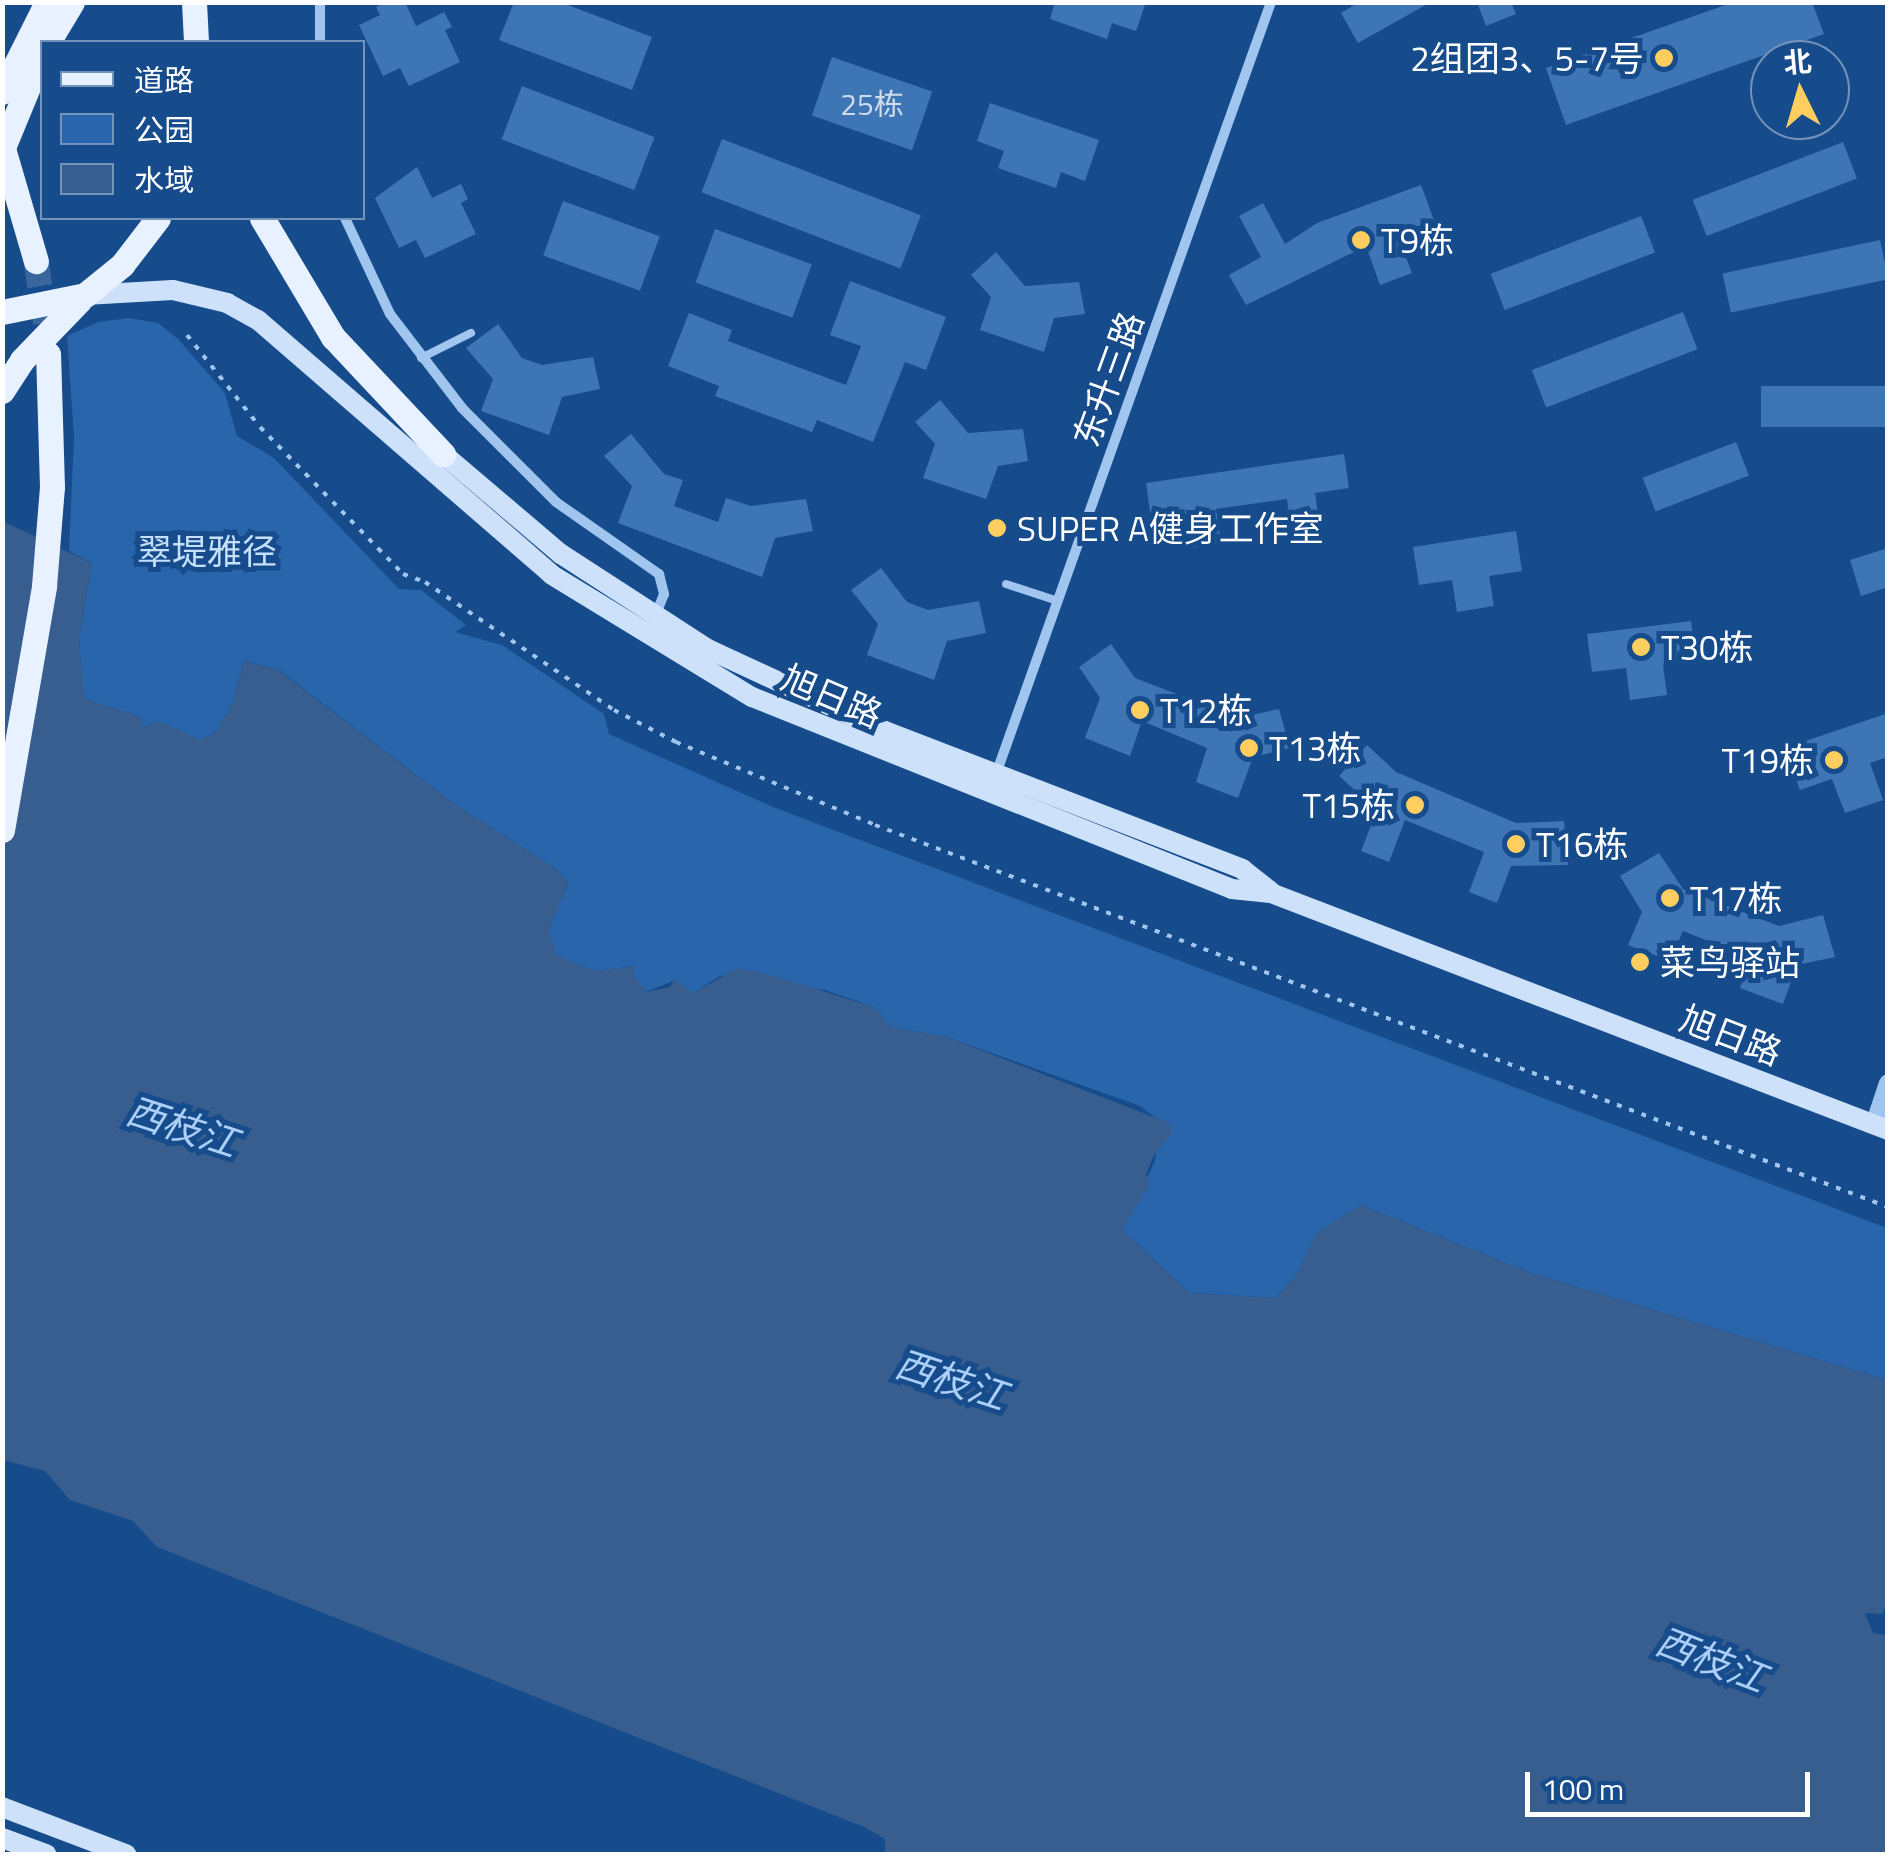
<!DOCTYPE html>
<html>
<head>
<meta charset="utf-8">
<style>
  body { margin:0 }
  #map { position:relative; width:1890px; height:1857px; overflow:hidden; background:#164b8c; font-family:"Titillium Web","Noto Sans SC",sans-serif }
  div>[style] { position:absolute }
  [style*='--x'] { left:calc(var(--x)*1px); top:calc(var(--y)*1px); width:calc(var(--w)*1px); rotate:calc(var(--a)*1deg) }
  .green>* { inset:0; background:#2865ab }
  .water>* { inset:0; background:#375e8e }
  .building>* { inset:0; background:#3e75b5; transform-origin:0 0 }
  .primary-tunnel>* { height:25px; margin-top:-12.5px; transform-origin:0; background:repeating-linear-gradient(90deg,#39669d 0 25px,transparent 0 37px) }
  .path>* { height:4px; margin-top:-2px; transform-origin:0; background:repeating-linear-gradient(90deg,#a0c5ef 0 5px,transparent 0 13px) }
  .service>* { height:8px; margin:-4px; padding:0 4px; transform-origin:4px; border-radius:4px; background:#a0c5ef }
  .minor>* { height:10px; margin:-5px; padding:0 5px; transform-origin:5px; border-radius:5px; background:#a0c5ef }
  .tertiary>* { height:18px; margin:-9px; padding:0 9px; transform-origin:9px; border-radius:9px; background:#a0c5ef }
  .secondary>* { height:20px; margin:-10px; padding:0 10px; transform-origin:10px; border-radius:10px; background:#cde1fb }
  .primary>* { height:25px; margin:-12.5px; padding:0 12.5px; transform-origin:12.5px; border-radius:12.5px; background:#e8f1ff }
  .primary-bridge>* { height:25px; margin:-12.5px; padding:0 12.5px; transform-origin:12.5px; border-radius:12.5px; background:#e8f1ff }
  .dots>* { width:28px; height:28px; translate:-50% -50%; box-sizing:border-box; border:5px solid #164b8c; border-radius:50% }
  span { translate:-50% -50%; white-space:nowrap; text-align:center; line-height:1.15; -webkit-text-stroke:10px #164b8c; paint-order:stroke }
  .number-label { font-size:30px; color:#cfdcec }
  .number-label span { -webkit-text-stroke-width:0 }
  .poi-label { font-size:35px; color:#fff }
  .right { translate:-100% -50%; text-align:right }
  .left { translate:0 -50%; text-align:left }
  .street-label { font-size:35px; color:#fff }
  .park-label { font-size:35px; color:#c6dffb }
  .water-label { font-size:38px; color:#abcff7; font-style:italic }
  .frame { position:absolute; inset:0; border:5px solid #fff; pointer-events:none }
  .legend { position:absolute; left:40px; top:40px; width:325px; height:180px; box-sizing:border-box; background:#164b8c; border:2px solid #7393ba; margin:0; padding:12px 18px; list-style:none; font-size:30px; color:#fff }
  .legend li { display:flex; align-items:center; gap:20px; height:50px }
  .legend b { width:50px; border:2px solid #7393ba }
  .north { position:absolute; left:1750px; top:40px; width:100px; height:100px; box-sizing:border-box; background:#164b8c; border:2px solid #7393ba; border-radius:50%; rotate:355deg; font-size:28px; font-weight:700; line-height:40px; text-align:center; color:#fff }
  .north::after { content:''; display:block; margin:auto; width:35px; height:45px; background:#ffce5e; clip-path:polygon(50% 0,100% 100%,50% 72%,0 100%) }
  .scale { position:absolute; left:1525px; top:1772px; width:285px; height:45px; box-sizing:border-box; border:5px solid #fff; border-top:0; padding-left:12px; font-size:30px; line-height:35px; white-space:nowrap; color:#fff; -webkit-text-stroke:8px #164b8c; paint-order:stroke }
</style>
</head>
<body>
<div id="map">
  <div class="green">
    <i style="clip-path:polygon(129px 318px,158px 323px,178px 339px,225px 393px,237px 436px,274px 458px,399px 589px,421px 590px,466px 625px,455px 632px,502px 645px,604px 714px,609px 734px,773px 807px,1887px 1228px,1887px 1380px,1531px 1273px,1361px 1205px,1316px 1234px,1298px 1273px,1276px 1298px,1190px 1293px,1122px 1230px,1155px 1161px,1160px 1121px,1140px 1106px,947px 1037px,891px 1027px,874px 1007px,825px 990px,796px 988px,759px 973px,720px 976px,693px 993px,673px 981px,646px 992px,632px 974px,635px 966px,595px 971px,556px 956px,549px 929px,568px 883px,556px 869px,454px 804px,279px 670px,244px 661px,232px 705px,215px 733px,200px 741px,159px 721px,142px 727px,139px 716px,83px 699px,79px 639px,92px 563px,69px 551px,74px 436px,67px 336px,98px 322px)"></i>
  </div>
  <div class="water">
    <i style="clip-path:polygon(2px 521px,92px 563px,79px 639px,84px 699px,139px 716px,143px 727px,159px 721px,200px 740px,215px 733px,232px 705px,244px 661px,278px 670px,454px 804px,556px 869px,568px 883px,549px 929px,557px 956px,595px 971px,636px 966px,633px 974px,646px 992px,670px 987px,675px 979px,693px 993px,738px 968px,774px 976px,874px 1007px,891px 1027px,947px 1037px,1169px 1123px,1172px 1133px,1154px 1155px,1146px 1175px,1150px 1183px,1122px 1230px,1190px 1293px,1276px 1298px,1298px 1273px,1316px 1233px,1361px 1205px,1531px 1273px,1887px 1380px,1887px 1597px,1883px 1614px,1865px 1613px,1873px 1633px,1887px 1635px,1887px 1854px,885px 1854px,885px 1839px,864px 1827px,157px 1547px,133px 1521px,70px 1500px,45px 1471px,3px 1460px)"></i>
  </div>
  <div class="building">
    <i style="clip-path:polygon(385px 2px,405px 2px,416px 26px,444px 12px,452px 27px,445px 30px,460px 62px,409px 86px,400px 68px,383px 76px,359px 25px,380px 15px,376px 7px)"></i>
    <i style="clip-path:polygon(514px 2px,560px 2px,652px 37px,632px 90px,499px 40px)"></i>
    <i style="clip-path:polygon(1055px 2px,1146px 2px,1136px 31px,1112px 23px,1107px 39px,1050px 19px)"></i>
    <i style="clip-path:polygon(1359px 2px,1431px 2px,1358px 43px,1341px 13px)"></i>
    <i style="clip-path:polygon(1477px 2px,1511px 2px,1516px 14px,1486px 26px)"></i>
    <i style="clip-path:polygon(1734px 2px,1812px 2px,1824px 34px,1566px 125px,1546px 68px)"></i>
    <i style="left:832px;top:57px;width:106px;height:62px;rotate:19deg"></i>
    <i style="left:522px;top:86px;width:142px;height:57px;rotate:21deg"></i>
    <i style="clip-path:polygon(990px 103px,1099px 140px,1085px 181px,1061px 172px,1056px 188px,998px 168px,1004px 151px,977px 141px)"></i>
    <i style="left:722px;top:139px;width:213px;height:57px;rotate:21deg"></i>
    <i style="left:1843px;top:142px;width:39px;height:161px;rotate:69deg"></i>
    <i style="clip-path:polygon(417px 167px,432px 198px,461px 184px,468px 199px,461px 203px,476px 234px,425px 258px,416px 240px,399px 248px,375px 198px)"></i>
    <i style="clip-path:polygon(1421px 185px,1434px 220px,1397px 234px,1412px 273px,1380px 285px,1366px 246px,1246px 305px,1229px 275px,1261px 257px,1239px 216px,1263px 203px,1285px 244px,1317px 223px)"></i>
    <i style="left:563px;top:201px;width:103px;height:58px;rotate:20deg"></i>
    <i style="left:1641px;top:216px;width:39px;height:161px;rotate:69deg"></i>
    <i style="left:715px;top:229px;width:103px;height:57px;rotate:20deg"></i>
    <i style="left:1880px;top:240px;width:40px;height:161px;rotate:78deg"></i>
    <i style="clip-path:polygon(996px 252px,1025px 286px,1079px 282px,1085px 314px,1054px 318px,1044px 352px,980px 330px,991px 297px,971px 275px)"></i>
    <i style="clip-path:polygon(850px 281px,946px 317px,926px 370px,905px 362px,873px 442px,817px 420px,812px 432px,715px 396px,719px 386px,668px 366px,689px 313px,732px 330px,728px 341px,846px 385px,861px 346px,830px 335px)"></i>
    <i style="left:1683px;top:312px;width:40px;height:162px;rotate:69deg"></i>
    <i style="clip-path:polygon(498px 324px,522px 358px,542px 365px,593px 357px,600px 389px,562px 397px,549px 435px,481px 411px,493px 379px,466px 348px)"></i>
    <i style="left:1888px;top:386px;width:41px;height:127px;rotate:90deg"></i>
    <i style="clip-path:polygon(940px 400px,968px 433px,1023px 429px,1028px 461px,998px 466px,986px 499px,923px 478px,935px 444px,915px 422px)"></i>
    <i style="clip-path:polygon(631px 434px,664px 474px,683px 480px,674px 506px,718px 522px,726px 498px,751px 506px,806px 499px,813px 531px,775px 538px,762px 577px,618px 523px,632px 486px,604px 456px)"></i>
    <i style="left:1736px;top:442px;width:36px;height:100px;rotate:69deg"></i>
    <i style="clip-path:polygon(1344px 454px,1349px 488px,1315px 493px,1320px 528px,1291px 532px,1287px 499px,1216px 509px,1221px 543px,1192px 548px,1187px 514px,1151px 519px,1146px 483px)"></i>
    <i style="clip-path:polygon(1516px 531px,1522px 571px,1489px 576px,1494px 606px,1457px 612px,1452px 580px,1419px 585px,1413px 547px)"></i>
    <i style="clip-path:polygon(1888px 548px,1888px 587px,1861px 596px,1850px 560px)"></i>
    <i style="clip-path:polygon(881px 568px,907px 602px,928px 610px,979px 601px,986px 633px,947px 641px,934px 680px,867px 655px,878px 624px,851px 590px)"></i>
    <i style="clip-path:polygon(1691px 621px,1696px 661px,1663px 665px,1667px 695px,1630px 700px,1626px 668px,1592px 672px,1587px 634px)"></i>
    <i style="clip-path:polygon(1111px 644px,1135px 678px,1239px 718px,1279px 709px,1290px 748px,1253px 757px,1238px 798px,1196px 782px,1207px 748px,1142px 721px,1130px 756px,1085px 738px,1100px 698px,1079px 667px)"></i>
    <i style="clip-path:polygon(1888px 713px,1888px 757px,1870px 763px,1883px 800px,1845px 813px,1832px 779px,1800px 790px,1785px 748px)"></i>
    <i style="clip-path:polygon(1367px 745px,1396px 772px,1516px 823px,1564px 821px,1568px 865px,1511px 866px,1497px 903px,1469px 892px,1484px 852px,1405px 820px,1389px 862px,1361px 851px,1377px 810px,1339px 776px)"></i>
    <i style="clip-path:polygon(1659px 853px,1683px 889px,1779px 926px,1823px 915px,1835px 957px,1797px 965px,1783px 1004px,1740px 988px,1751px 958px,1683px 931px,1670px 961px,1628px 945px,1642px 912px,1620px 876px)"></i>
  </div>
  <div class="primary-tunnel">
    <i style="--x:36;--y:261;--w:64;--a:81"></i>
  </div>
  <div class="path">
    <i style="--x:187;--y:335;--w:117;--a:51.6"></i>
    <i style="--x:260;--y:427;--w:205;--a:45.8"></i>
    <i style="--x:403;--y:574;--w:23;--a:20"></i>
    <i style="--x:425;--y:582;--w:228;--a:34.1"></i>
    <i style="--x:614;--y:710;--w:70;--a:27.3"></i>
    <i style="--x:676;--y:742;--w:216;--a:22.6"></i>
    <i style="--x:875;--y:825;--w:1083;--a:20.66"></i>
  </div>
  <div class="service">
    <i style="--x:421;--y:358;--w:56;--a:-26.6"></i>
    <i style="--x:1006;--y:584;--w:55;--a:18.1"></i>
  </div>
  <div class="minor">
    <i style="--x:320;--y:2;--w:40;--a:90"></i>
    <i style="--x:345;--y:218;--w:106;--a:64.9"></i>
    <i style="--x:390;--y:314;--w:118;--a:52.5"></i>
    <i style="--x:462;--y:408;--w:133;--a:45"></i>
    <i style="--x:556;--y:502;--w:126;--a:35"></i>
    <i style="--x:659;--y:574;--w:21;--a:76"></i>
    <i style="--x:664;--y:594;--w:24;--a:112"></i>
    <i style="--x:996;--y:774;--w:820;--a:-70.39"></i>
  </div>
  <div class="tertiary">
    <i style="--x:1874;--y:1125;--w:44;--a:-71.6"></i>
  </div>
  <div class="secondary">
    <i style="--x:85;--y:295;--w:88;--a:-3.3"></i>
    <i style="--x:173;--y:290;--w:56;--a:13.5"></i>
    <i style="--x:227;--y:303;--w:35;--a:29"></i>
    <i style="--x:258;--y:320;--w:389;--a:40.9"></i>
    <i style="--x:552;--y:575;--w:234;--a:31.4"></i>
    <i style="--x:752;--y:697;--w:517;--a:21.8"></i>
    <i style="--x:1232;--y:889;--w:39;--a:6"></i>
    <i style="--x:1271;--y:893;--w:661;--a:21.01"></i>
    <i style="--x:443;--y:454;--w:155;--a:40.3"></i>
    <i style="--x:561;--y:554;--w:175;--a:32.9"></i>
    <i style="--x:708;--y:649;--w:195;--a:24.9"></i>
    <i style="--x:885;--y:731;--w:383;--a:21.1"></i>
    <i style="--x:1242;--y:869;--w:36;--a:38"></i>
    <i style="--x:2;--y:1807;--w:133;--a:20.8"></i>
    <i style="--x:2;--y:1838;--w:47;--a:20"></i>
  </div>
  <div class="primary">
    <i style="--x:194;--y:2;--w:40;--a:87.1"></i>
    <i style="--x:48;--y:42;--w:47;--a:-59"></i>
    <i style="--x:2;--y:92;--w:101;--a:-63.4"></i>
    <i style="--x:2;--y:145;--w:121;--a:73.7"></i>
    <i style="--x:262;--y:218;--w:139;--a:59.2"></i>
    <i style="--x:333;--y:337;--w:161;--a:46.8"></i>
    <i style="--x:2;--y:312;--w:85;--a:-11.6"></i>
    <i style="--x:85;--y:295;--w:48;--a:-39"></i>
    <i style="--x:122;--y:265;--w:59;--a:-52.5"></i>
    <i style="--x:2;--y:391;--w:37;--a:-57"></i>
    <i style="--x:22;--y:360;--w:83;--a:-46"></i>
    <i style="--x:2;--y:830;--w:248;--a:-80.2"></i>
    <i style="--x:44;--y:586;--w:99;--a:-85.4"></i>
    <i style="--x:52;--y:487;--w:133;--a:-91.7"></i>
  </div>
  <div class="primary-bridge">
    <i style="--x:2;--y:150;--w:105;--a:-67.6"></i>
  </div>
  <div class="dots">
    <i style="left:1664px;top:58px;background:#ffce5e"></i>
    <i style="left:1361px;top:240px;background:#ffce5e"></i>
    <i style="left:997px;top:528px;background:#ffce5e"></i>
    <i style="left:1641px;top:647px;background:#ffce5e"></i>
    <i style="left:1140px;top:710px;background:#ffce5e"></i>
    <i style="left:1249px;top:748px;background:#ffce5e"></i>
    <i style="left:1834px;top:760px;background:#ffce5e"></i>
    <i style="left:1415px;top:805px;background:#ffce5e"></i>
    <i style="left:1516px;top:844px;background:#ffce5e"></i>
    <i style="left:1670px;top:898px;background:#ffce5e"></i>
    <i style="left:1640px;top:962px;background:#ffce5e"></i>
  </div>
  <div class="number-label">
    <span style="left:872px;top:104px">25栋</span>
  </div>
  <div class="poi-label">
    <span class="right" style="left:1644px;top:58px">2组团3、5-7号</span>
    <span class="left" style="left:1381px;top:240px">T9栋</span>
    <span class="left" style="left:1017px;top:528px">SUPER A健身工作室</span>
    <span class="left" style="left:1661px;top:647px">T30栋</span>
    <span class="left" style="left:1160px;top:710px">T12栋</span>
    <span class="left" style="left:1269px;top:748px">T13栋</span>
    <span class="right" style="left:1814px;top:760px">T19栋</span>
    <span class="right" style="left:1395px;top:805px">T15栋</span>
    <span class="left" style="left:1536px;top:844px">T16栋</span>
    <span class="left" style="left:1690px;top:898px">T17栋</span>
    <span class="left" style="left:1660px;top:962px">菜鸟驿站</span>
  </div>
  <div class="street-label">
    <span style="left:1108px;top:379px;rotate:-70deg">东升三路</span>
    <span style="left:832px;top:696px;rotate:23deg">旭日路</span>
    <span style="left:1731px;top:1035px;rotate:21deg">旭日路</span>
  </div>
  <div class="park-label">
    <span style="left:207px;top:551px">翠堤雅径</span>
  </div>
  <div class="water-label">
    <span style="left:182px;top:1127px;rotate:18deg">西枝江</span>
    <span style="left:951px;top:1380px;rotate:18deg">西枝江</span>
    <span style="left:1711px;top:1660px;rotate:21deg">西枝江</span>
  </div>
  <div class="frame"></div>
  <ul class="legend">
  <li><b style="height:12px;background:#e8f1ff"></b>道路</li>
  <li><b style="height:28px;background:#2865ab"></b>公园</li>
  <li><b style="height:28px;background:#375e8e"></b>水域</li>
  </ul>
  <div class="north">北</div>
  <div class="scale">100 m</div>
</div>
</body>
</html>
